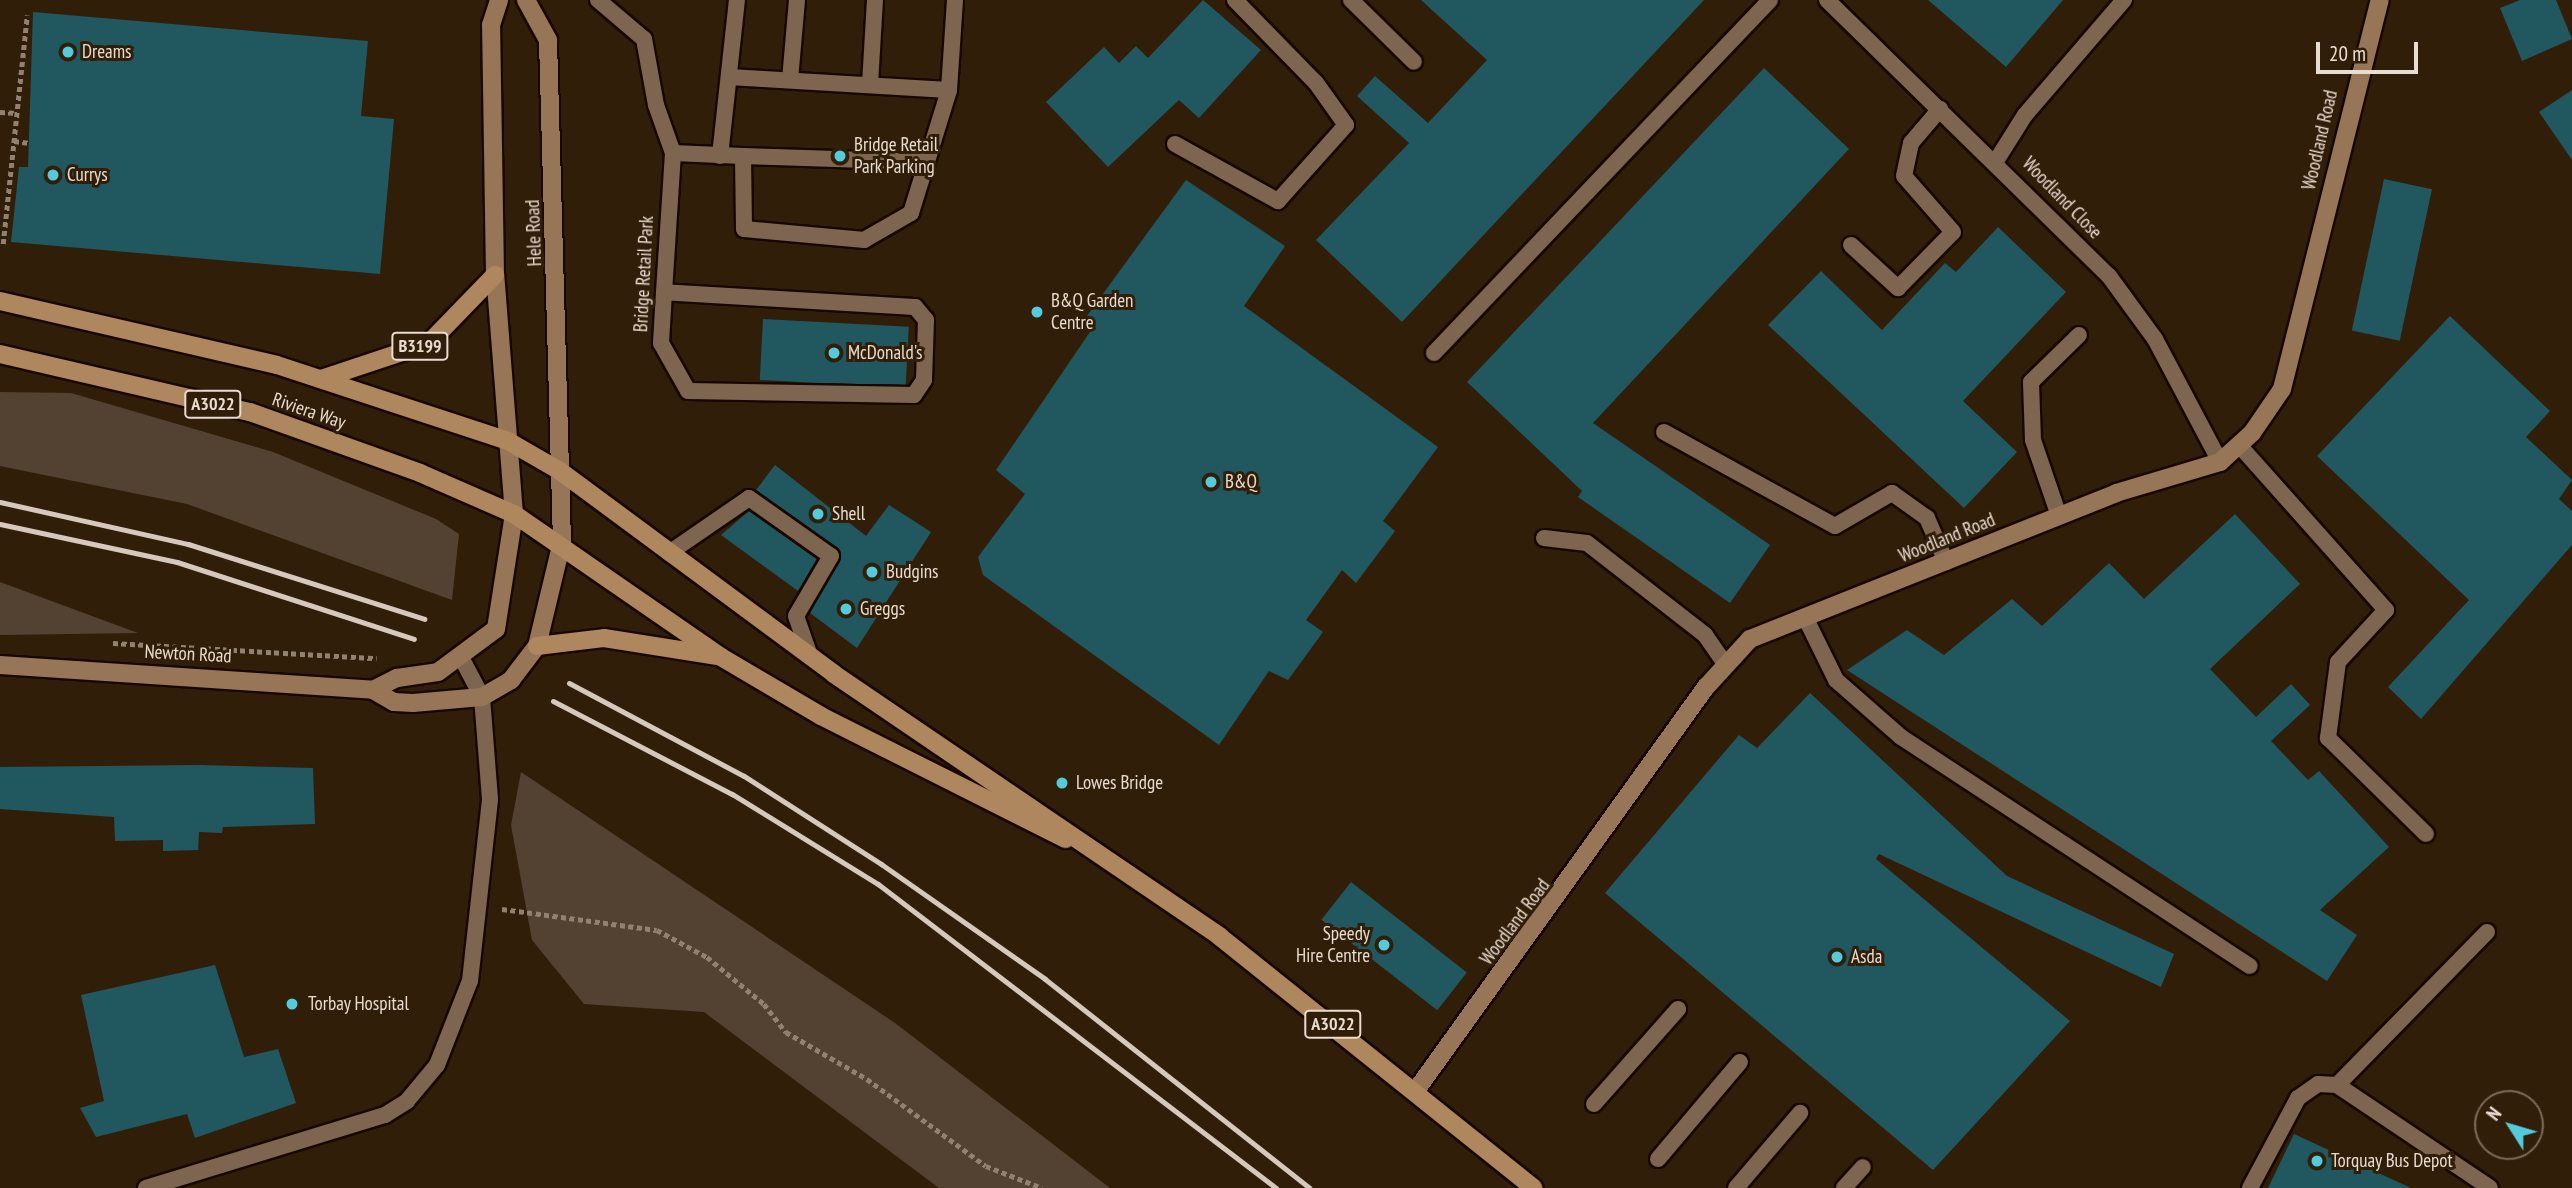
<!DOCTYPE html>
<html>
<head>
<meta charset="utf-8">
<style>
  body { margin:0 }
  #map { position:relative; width:2572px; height:1188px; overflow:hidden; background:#311e09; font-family:"PT Sans Narrow",sans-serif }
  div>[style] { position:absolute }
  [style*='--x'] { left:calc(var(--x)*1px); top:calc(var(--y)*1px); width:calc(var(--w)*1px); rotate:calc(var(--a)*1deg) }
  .green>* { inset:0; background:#534232 }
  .building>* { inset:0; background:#21575f; transform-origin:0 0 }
  .path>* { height:4.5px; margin-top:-2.25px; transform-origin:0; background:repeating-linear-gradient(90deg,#918171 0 5px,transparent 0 8.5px) }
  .roads { filter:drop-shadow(2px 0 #180700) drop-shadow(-2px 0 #180700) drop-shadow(0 2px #180700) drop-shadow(0 -2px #180700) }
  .lane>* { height:16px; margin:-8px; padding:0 8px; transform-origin:8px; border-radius:8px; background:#7d654f }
  .secondary>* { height:18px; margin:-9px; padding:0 9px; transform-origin:9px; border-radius:9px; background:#967657 }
  .primary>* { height:18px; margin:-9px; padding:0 9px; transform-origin:9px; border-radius:9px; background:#af875f }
  .rail>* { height:5px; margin:-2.5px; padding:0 2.5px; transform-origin:2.5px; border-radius:2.5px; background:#d6c9bc }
  .dots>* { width:19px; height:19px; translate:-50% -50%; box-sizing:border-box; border:4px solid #311e09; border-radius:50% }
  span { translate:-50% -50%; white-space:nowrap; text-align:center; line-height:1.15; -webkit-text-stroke:6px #311e09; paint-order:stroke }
  .shield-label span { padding:2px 5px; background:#311e09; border:2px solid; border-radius:5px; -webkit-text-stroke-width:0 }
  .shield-label { font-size:18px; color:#e9dcd0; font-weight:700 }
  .poi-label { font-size:19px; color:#e9dcd0 }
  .left { translate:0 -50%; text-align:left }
  .right { translate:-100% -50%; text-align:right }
  .street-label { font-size:19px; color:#e9dcd0 }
  .north { position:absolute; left:2474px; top:1090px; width:70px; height:70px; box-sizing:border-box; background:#311e09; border:2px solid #7b6a59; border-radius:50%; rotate:307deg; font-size:19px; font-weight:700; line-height:28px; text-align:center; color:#e9dcd0 }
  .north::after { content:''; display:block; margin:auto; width:24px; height:32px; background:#54cadd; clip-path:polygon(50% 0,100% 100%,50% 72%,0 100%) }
  .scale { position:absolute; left:2316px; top:42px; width:102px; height:32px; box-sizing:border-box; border:4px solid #e9dcd0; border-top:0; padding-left:9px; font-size:21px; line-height:24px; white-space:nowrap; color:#e9dcd0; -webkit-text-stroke:5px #311e09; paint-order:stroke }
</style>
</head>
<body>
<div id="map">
  <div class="green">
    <i style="clip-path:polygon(0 392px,71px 393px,273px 452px,436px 519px,459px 534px,452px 600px,187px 504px,0 466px)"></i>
    <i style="clip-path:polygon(0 582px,138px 633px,0 635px)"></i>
    <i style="clip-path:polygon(521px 772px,895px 1023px,1110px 1188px,939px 1188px,704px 1012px,584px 1004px,532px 940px,511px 825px)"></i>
  </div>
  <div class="building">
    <i style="clip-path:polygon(1203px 0,1261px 50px,1199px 118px,1179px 100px,1108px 167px,1046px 102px,1104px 47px,1119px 63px,1136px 46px,1148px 58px)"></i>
    <i style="clip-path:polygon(1421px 0,1704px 0,1402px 322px,1316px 240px,1409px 143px,1357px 96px,1375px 76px,1428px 123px,1487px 60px)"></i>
    <i style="clip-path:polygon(1928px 0,2063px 0,2006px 67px)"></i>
    <i style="clip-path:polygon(2520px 0,2556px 0,2572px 39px,2522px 61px,2500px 8px)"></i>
    <i style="clip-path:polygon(33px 12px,368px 41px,361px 116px,394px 119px,380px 274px,11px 242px,19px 167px,28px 167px)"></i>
    <i style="clip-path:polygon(1764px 68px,1849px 149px,1593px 423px,1770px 545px,1730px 603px,1578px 497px,1582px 491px,1467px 382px)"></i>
    <i style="clip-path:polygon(2572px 90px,2572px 160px,2539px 112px)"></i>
    <i style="left:2384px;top:179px;width:49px;height:155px;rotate:12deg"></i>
    <i style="clip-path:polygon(1186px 180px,1285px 246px,1244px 306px,1438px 447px,1383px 521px,1395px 531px,1356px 583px,1342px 570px,1306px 620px,1323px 632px,1288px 680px,1269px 671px,1219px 745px,983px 575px,978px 557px,1025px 494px,996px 470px,1092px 329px,1081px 324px)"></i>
    <i style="clip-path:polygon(1998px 227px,2066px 292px,1963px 401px,2017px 452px,1964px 508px,1768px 325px,1821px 271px,1882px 330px,1945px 263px,1956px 272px)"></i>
    <i style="clip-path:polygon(2450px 316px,2550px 411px,2526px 437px,2572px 480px,2559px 499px,2572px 511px,2572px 545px,2421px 719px,2388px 687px,2469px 600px,2317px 456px)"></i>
    <i style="left:763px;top:319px;width:146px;height:61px;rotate:3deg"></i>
    <i style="clip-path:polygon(775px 465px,866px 536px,889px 505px,931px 532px,857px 648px,810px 613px,841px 552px,756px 490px)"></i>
    <i style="clip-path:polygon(749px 511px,817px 559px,798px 591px,721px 535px)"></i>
    <i style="clip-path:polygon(2235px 514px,2300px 584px,2210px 669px,2256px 717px,2291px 684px,2310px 705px,2271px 741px,2308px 780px,2319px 771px,2389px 847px,2320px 910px,2357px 935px,2327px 981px,1847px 670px,1907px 630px,1944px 655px,2012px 599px,2042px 626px,2109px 563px,2144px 599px)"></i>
    <i style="clip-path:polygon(1810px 693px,2007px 876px,2174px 954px,2161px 987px,1879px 854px,1876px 859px,2070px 1021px,1933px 1170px,1605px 893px,1739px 735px,1757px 748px)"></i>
    <i style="clip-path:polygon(200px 765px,313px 768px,315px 824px,223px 827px,222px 833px,199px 832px,198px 850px,163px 851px,163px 840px,115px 841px,114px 817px,0 809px,0 767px)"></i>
    <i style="left:1351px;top:882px;width:147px;height:48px;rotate:38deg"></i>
    <i style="clip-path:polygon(215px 965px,244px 1057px,278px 1049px,296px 1103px,195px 1138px,187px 1114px,96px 1137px,80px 1108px,104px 1101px,81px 995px)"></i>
    <i style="clip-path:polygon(2294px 1134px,2411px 1188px,2268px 1188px)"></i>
  </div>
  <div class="path">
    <i style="--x:0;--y:112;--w:17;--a:3"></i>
    <i style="--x:14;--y:141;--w:16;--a:7"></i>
    <i style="--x:3;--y:244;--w:230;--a:-84"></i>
    <i style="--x:113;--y:643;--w:264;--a:3.3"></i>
    <i style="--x:502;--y:909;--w:156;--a:7.7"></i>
    <i style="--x:657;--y:930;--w:57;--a:28.4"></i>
    <i style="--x:707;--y:957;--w:74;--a:39.5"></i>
    <i style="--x:764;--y:1004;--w:36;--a:52"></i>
    <i style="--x:786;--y:1032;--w:94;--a:30.1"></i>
    <i style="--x:867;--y:1079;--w:147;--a:36.2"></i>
    <i style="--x:986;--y:1166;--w:60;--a:21.4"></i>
  </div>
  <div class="roads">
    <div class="lane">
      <i style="--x:598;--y:0;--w:60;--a:40.3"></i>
      <i style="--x:644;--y:39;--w:67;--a:79.7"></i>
      <i style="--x:656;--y:105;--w:51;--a:70.5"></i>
      <i style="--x:673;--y:153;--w:139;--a:93.7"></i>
      <i style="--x:664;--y:292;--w:51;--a:93.4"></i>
      <i style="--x:661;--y:343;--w:55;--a:60.6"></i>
      <i style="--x:688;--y:391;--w:226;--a:1"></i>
      <i style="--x:914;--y:395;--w:18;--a:-56"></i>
      <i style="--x:924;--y:380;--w:60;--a:-88.1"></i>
      <i style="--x:926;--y:320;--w:17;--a:-130"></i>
      <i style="--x:915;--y:307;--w:251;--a:-176.6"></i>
      <i style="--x:1351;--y:0;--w:88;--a:44.5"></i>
      <i style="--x:1827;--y:0;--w:395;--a:44.4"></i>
      <i style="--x:2109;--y:276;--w:78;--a:53.9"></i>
      <i style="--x:2155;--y:339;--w:139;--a:62.1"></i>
      <i style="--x:729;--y:77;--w:220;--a:3.4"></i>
      <i style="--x:790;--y:80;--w:80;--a:-85"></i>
      <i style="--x:870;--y:84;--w:84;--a:-86.6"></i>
      <i style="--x:1175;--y:144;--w:118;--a:29"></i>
      <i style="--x:1278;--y:201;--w:102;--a:-48.2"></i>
      <i style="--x:1346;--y:125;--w:52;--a:-125.5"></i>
      <i style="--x:1316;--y:83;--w:116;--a:-134.3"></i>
      <i style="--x:673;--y:153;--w:70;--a:2.5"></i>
      <i style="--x:743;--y:156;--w:73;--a:89.2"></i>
      <i style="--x:744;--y:229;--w:121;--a:5.2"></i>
      <i style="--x:864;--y:240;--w:54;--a:-29.9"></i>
      <i style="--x:911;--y:213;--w:129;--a:-72.8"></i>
      <i style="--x:949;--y:90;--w:90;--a:-86.2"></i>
      <i style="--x:720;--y:156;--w:157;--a:-83.8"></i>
      <i style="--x:743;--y:156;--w:184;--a:1.9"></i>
      <i style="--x:1996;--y:161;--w:54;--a:-57.8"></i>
      <i style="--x:2025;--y:115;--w:152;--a:-49.3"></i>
      <i style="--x:1851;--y:245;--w:64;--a:42.5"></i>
      <i style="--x:1898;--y:288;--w:78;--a:-45.5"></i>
      <i style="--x:1953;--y:232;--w:74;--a:-131.2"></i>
      <i style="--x:1904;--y:176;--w:34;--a:-78"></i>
      <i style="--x:1911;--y:143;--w:45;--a:-49.5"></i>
      <i style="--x:1434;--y:353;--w:487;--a:-46.4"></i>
      <i style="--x:1664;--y:432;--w:195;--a:28.8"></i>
      <i style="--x:1835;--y:526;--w:66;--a:-30.1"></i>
      <i style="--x:1892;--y:493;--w:43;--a:35.5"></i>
      <i style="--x:1927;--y:518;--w:48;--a:66.6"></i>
      <i style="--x:2239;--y:445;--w:221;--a:48.3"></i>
      <i style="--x:2386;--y:610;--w:71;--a:132.7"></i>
      <i style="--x:2338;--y:662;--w:77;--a:97.5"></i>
      <i style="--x:2328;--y:738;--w:137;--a:44.4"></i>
      <i style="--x:2059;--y:516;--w:80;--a:-108.9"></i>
      <i style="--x:2033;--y:440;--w:58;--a:-92"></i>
      <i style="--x:2031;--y:382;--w:67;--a:-44.4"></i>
      <i style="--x:1544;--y:538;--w:43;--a:6.6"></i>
      <i style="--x:1587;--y:543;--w:150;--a:37.9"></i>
      <i style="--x:1705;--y:635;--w:37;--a:55"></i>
      <i style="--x:669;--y:553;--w:97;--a:-34.5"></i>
      <i style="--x:749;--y:498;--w:100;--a:35.3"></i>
      <i style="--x:831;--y:556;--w:69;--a:120.3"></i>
      <i style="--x:796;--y:616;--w:42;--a:70.7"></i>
      <i style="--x:1805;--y:617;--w:70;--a:63.8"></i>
      <i style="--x:1836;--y:680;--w:86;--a:41.2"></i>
      <i style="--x:1901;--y:737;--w:417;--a:33.3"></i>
      <i style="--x:2487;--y:932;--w:214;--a:134.4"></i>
      <i style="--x:2337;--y:1085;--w:184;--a:33.9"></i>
      <i style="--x:1594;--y:1104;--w:127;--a:-48.5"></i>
      <i style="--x:1658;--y:1159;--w:127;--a:-49.8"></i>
      <i style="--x:146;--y:1188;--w:250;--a:-17"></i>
      <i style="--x:385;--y:1115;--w:26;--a:-32"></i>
      <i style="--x:407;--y:1101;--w:47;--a:-50.2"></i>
      <i style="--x:437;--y:1065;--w:90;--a:-68.6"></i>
      <i style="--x:470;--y:981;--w:183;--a:-83.7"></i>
      <i style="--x:490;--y:799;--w:102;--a:-94.5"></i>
      <i style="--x:482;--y:697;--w:43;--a:-117.8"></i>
      <i style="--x:1736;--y:1188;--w:99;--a:-49.5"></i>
      <i style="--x:1844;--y:1188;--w:28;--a:-48"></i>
      <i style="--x:2250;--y:1188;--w:102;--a:-61.9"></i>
      <i style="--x:2298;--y:1098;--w:24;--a:-35"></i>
      <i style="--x:2318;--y:1084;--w:19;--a:3"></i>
    </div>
    <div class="secondary">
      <i style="--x:0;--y:665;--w:374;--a:3.8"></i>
      <i style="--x:373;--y:690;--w:27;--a:-27"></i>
      <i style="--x:397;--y:678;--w:41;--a:-8.3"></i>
      <i style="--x:438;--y:672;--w:72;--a:-36.6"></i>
      <i style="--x:496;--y:629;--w:116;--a:-81.1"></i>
      <i style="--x:514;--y:514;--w:240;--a:-94.5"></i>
      <i style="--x:495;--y:275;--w:250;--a:-90.9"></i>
      <i style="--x:491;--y:25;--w:26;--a:-72"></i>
      <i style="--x:373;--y:690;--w:24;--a:30"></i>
      <i style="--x:394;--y:702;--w:19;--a:3"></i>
      <i style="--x:413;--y:703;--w:69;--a:-5"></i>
      <i style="--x:482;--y:697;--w:34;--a:-30"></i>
      <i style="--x:511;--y:680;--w:43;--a:-52.6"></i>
      <i style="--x:537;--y:646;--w:107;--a:-76.5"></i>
      <i style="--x:562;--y:542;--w:502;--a:-91.6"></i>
      <i style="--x:548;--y:40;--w:46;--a:-118.8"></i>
      <i style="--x:1417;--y:1089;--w:496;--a:-54.3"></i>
      <i style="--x:1707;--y:686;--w:64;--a:-47.5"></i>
      <i style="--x:1750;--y:639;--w:394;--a:-21.7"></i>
      <i style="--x:2116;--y:493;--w:109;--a:-16.6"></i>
      <i style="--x:2220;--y:462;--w:43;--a:-42.2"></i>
      <i style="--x:2252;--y:433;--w:53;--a:-55.7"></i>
      <i style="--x:2282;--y:389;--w:401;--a:-75.9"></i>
    </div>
    <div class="primary">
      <i style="--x:0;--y:301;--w:284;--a:13"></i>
      <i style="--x:277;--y:365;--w:243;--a:18.2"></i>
      <i style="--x:508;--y:441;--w:60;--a:30"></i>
      <i style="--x:560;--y:471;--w:341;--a:36.5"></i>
      <i style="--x:834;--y:674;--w:466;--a:34.2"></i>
      <i style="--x:1219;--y:936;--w:403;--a:38.7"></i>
      <i style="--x:0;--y:354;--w:257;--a:13.1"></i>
      <i style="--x:250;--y:412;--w:181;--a:19.7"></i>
      <i style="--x:420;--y:473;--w:103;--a:23.6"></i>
      <i style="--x:514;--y:514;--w:252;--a:34.6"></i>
      <i style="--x:721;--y:657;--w:116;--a:30.5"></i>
      <i style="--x:821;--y:716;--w:274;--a:26.7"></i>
      <i style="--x:321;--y:379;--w:114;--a:-18.4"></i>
      <i style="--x:429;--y:343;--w:95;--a:-45.9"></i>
      <i style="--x:537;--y:646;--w:67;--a:-6.8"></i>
      <i style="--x:604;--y:638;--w:115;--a:9"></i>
    </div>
  </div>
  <div class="rail">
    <i style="--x:0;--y:502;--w:193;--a:12.6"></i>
    <i style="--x:188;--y:544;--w:248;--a:17.6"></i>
    <i style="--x:0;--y:524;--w:181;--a:12.1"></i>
    <i style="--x:177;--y:562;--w:249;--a:18"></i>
    <i style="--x:569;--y:683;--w:198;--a:28"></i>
    <i style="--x:744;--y:776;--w:163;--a:32.7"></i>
    <i style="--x:881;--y:864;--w:200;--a:35"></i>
    <i style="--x:1045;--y:979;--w:337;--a:38.3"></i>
    <i style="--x:553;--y:701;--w:202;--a:27.5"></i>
    <i style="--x:732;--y:794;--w:172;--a:31.7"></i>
    <i style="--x:878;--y:884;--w:501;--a:37.37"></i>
  </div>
  <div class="dots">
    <i style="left:68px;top:52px;background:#54cadd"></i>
    <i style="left:840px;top:156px;background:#54cadd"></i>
    <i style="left:53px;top:175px;background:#54cadd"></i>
    <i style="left:1037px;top:312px;background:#54cadd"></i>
    <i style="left:834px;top:353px;background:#54cadd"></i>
    <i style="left:1211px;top:482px;background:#54cadd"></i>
    <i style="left:818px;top:514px;background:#54cadd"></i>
    <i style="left:872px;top:572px;background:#54cadd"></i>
    <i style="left:846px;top:609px;background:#54cadd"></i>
    <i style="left:1062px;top:783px;background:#54cadd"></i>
    <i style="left:1384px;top:945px;background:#54cadd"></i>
    <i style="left:1837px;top:957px;background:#54cadd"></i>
    <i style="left:292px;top:1004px;background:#54cadd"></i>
    <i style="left:2317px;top:1161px;background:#54cadd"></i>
  </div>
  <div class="shield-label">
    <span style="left:420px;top:346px">B3199</span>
    <span style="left:213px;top:404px">A3022</span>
    <span style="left:1333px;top:1024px">A3022</span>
  </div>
  <div class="poi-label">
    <span class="left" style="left:82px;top:52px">Dreams</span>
    <span class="left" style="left:854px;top:156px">Bridge Retail<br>Park Parking</span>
    <span class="left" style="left:67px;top:175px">Currys</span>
    <span class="left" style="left:1051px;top:312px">B&amp;Q Garden<br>Centre</span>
    <span class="left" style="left:848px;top:353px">McDonald's</span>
    <span class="left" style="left:1225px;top:482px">B&amp;Q</span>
    <span class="left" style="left:832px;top:514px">Shell</span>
    <span class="left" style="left:886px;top:572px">Budgins</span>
    <span class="left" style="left:860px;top:609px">Greggs</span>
    <span class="left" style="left:1076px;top:783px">Lowes Bridge</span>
    <span class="right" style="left:1370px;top:945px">Speedy<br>Hire Centre</span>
    <span class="left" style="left:1851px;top:957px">Asda</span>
    <span class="left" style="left:308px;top:1004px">Torbay Hospital</span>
    <span class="left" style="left:2331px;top:1161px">Torquay Bus Depot</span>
  </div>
  <div class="street-label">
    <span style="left:2320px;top:140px;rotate:-77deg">Woodland Road</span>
    <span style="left:2062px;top:198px;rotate:46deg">Woodland Close</span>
    <span style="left:534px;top:233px;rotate:-92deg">Hele Road</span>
    <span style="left:644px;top:274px;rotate:-87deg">Bridge Retail Park</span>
    <span style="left:309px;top:411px;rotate:19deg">Riviera Way</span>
    <span style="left:1947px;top:538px;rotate:-22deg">Woodland Road</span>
    <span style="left:188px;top:654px;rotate:3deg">Newton Road</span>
    <span style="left:1515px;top:922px;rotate:-53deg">Woodland Road</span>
  </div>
  <div class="north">N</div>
  <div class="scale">20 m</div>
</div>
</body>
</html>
